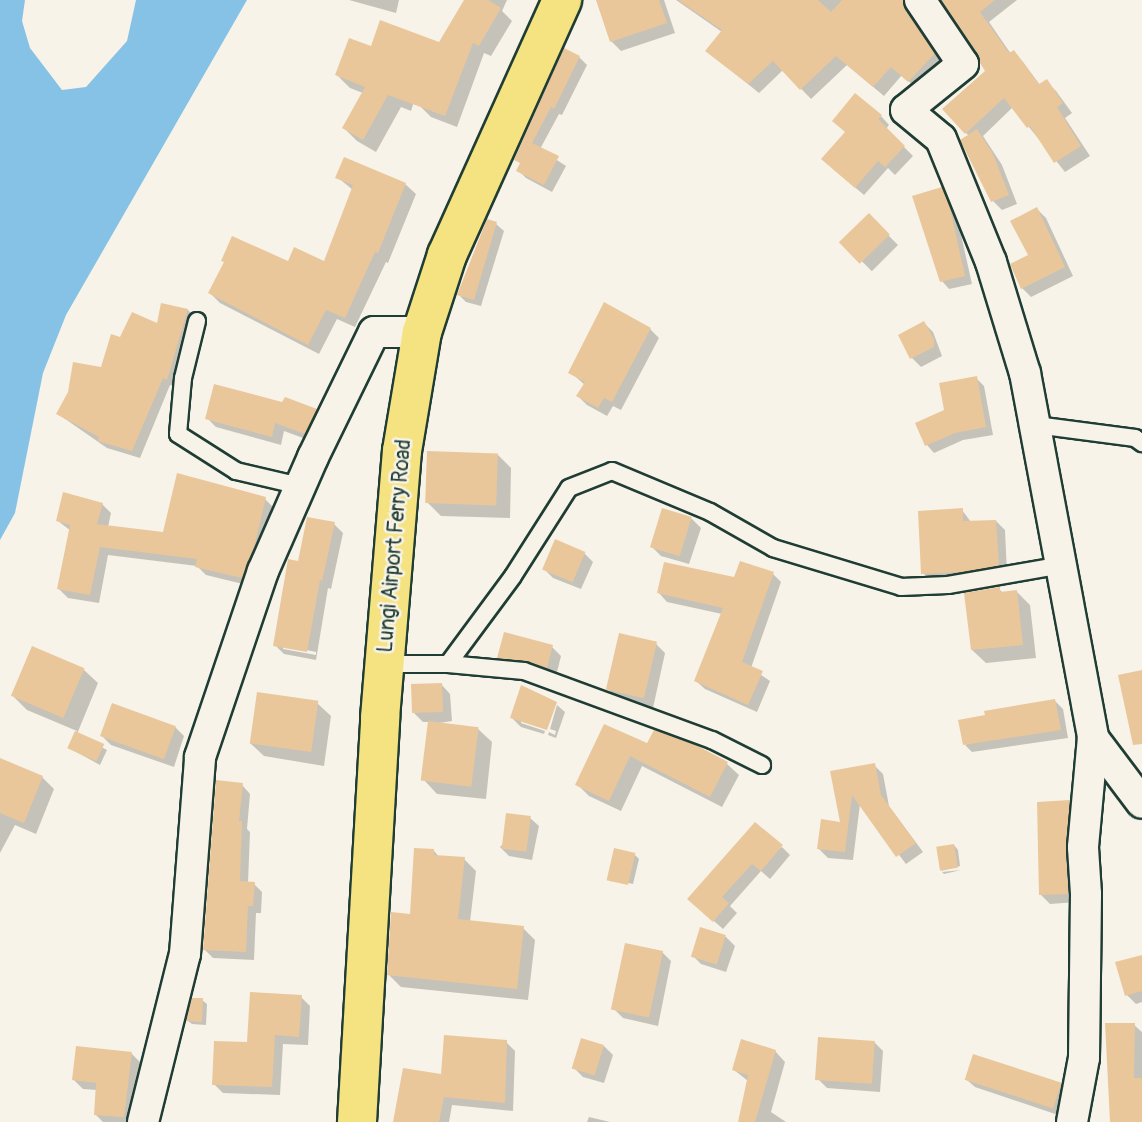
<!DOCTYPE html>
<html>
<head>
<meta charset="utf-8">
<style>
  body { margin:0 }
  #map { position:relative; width:1142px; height:1122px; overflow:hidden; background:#f7f3e8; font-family:Pangolin,sans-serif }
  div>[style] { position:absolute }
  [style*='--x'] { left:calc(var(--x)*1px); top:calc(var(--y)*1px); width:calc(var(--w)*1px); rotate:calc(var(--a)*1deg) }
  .water>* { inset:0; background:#86c2e5 }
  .shadow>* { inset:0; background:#0003; transform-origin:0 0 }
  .building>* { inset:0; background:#eac79b; transform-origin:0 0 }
  .roads { filter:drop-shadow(2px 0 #1f3d34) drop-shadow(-2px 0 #1f3d34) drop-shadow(0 2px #1f3d34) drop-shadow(0 -2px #1f3d34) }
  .lane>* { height:16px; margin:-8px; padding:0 8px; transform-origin:8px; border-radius:8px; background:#f7f3e8 }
  .street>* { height:30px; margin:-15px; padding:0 15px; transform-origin:15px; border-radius:15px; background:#f7f3e8 }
  .primary>* { height:38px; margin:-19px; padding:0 19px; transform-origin:19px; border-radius:19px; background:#f5e382 }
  span { translate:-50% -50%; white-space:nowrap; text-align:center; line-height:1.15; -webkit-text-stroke:5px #f7f3e8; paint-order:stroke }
  .street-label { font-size:21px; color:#1f3d34 }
</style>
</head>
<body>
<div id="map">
  <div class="water">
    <i style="clip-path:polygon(0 0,25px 0,22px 21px,30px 48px,62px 90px,86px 87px,127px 41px,136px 0,247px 0,66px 315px,43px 373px,15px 513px,0 540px)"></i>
  </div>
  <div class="shadow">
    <i style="clip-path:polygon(349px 0,399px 0,396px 13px)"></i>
    <i style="clip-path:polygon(467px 0,507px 0,502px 11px,512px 21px,491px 56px,484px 53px,457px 127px,431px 117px,419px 105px)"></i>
    <i style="clip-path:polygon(598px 0,664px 0,675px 33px,621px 51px,611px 41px)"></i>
    <i style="clip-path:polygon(676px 0,917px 0,912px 13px,943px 64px,918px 90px,902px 75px,884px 96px,847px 65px,811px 99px,783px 70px,759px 93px,707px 51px,722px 32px)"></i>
    <i style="clip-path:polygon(943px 0,1017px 0,989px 22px,1011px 54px,1013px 52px,1023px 62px,1040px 85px,1046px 81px,1056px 91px,1072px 113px,1065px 118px,1090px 156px,1065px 172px,1013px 107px,983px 136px,1002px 165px,1017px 204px,1002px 210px,993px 201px,969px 136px,944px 109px,988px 71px)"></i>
    <i style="clip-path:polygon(372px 49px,430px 49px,411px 111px,401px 107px,376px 152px,357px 141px,344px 128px,363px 93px,350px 88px,337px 75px)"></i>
    <i style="clip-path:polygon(579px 57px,587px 65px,562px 115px,559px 114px,540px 149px,566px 166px,552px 192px,526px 178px,518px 170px,521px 164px,516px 159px)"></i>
    <i style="clip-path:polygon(881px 116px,889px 125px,886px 129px,913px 156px,895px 175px,888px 168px,864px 195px,832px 168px,846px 132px)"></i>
    <i style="clip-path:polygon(337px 177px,405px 184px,416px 194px,388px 263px,386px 262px,355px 327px,337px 319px,319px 354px,220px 303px,210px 293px,289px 263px,325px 263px,353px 190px)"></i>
    <i style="clip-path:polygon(941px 189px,949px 197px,957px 217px,972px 284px,949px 289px,942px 281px)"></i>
    <i style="clip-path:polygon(1037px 209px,1046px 218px,1073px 276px,1031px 297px,1022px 288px)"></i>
    <i style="left:869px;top:216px;width:41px;height:37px;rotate:45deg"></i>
    <i style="clip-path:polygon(496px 224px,504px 231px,481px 306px,466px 302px,459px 295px)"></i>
    <i style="clip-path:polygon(188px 310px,195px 318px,175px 386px,170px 385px,140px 458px,107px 448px,58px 414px,102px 369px,121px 339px,158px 326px)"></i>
    <i style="clip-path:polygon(924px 323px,933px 332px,942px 356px,921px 367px,912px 358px)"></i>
    <i style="clip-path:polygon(650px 329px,659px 338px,621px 410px,613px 406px,607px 416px,587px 405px,578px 396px,585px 385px,570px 372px)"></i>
    <i style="clip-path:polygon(976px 378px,984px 386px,993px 435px,963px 440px,934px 453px,927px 445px)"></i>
    <i style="clip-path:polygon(316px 410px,325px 419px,314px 442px,284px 431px,281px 445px,216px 427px,207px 418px)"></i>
    <i style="clip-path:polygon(497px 454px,511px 468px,510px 518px,441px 516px,427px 502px)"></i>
    <i style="clip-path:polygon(265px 499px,274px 508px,262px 558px,251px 586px,206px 575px,197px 566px,108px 555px,99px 603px,68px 598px,59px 589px,71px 531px,58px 521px,102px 504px,111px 513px,108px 527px,164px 534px)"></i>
    <i style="clip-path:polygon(663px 510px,692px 519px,701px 528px,689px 564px,661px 556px,652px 547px)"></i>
    <i style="clip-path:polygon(962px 510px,971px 522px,996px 521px,1005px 530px,1007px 574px,932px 582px,923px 573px)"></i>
    <i style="clip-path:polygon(evenodd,334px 524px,343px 533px,331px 589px,328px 588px,316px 660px,284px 654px,275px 645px,299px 563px,334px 524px,283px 645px,316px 652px,316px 655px,283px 649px,283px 645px)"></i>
    <i style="clip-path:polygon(584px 553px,593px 562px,581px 589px,553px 578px,544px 569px)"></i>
    <i style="clip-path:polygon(773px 574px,781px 582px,751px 668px,770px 681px,757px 712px,705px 689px,696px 681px,722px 614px,667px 602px,659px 593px)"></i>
    <i style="clip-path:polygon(999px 589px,1003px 593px,1016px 591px,1030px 605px,1036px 658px,986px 663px,972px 650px)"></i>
    <i style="clip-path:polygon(656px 644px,665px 653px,653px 708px,617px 698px,608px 689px)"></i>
    <i style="clip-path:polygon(552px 647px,561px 656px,556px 676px,508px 666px,499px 657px)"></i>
    <i style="clip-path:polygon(33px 648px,84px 670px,98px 683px,77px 734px,107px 750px,100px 765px,69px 748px,77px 731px,27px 710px,13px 696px)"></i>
    <i style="clip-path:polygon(441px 684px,450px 694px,452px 721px,433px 724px,478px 729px,492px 742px,486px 799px,437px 794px,424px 780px,430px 722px,423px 722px,414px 713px)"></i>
    <i style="clip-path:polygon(1055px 701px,1063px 709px,1068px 738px,972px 752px,965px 745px)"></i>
    <i style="clip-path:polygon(317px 703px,331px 716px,324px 766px,264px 756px,250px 743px)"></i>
    <i style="clip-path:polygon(556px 703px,521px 720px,521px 723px,545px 731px,544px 734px,521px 727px,512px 718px)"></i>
    <i style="clip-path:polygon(557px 705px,565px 712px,556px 738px,548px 735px,549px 732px,555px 735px,556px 731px,550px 729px)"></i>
    <i style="clip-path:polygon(175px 727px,184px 736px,174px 767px,111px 745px,102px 736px)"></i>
    <i style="clip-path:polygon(648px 746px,727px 764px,739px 775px,722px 807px,642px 766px,621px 811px,589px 796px,578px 785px)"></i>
    <i style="clip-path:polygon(0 761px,42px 777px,54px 789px,36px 834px,15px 825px,0 853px)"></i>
    <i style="clip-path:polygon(874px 765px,883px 774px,889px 806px,923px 852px,906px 864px,860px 804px,853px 860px,828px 858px,819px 849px,842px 824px,832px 773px)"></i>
    <i style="clip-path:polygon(242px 785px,250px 794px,247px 829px,250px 832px,248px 883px,254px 884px,262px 892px,261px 913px,256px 913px,254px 960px,213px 958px,205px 950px)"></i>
    <i style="clip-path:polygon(1069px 802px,1078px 811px,1077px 902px,1050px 904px,1041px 895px)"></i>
    <i style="clip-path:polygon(530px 818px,539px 826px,532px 860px,509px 856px,500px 847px)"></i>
    <i style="clip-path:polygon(954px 845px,958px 850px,960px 866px,941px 871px)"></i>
    <i style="clip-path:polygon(782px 847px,790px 855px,770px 879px,761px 871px,730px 906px,737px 913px,723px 929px,689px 899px)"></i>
    <i style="clip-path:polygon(434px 851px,440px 858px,464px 859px,476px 871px,470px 922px,523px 928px,535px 940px,528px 1000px,401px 987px,389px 975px)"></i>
    <i style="clip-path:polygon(635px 855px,639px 859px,633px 884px,612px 879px,612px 882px,609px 879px)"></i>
    <i style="clip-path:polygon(961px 870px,944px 874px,942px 872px)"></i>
    <i style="clip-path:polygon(701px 929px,726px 937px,735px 946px,726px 972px,701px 964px,692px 955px)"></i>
    <i style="clip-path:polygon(662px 952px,671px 961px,658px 1026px,623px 1018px,614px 1009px)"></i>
    <i style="clip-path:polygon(1142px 956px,1142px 1002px,1136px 1004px,1127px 995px)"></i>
    <i style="clip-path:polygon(301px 997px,310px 1006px,308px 1045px,283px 1044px,280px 1095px,223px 1093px,214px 1084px,249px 1044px)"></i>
    <i style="clip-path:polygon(202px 1000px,207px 1004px,206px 1025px,192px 1024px,188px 1021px)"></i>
    <i style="clip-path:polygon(1134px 1025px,1142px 1032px,1142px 1122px,1112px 1122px)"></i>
    <i style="clip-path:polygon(506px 1042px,515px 1051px,513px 1111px,452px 1105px,449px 1122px,396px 1122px,442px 1076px)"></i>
    <i style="clip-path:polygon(874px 1042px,883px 1051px,880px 1092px,827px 1088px,818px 1079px)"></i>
    <i style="clip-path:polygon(604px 1046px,613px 1055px,604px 1083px,583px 1077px,574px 1068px)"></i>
    <i style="clip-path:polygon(775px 1051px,785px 1062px,771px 1112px,786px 1122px,740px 1122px,748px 1081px,734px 1070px)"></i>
    <i style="clip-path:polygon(132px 1054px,141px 1063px,133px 1122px,103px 1122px,96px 1115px,97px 1090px,83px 1089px,74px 1080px)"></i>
    <i style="clip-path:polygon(967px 1080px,1061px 1085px,1068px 1093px,1064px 1117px,975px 1087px)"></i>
    <i style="clip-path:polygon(589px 1117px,610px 1122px,587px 1122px)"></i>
  </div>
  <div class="building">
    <i style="clip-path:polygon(464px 0,488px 0,501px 8px,479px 46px,473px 43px,445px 116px,388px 95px,363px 140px,342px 128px,365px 87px,335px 75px,349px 38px,371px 46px,380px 20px,439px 42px)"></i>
    <i style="clip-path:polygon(596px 0,659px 0,667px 23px,610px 42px)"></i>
    <i style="clip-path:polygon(678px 0,818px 0,831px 12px,842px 0,903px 0,905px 10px,935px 53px,908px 82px,891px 67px,873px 87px,836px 56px,800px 90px,773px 61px,748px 84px,705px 51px,722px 30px)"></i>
    <i style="clip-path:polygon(941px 0,995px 0,980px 12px,1009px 53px,1014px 50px,1039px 84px,1047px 79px,1063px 103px,1057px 107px,1081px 146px,1054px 163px,1030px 126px,1027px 128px,1004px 98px,965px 134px,942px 109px,985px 71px)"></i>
    <i style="clip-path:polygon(564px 48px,580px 56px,554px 109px,551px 107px,532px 143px,559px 156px,544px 185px,516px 171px,520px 163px,514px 160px)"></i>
    <i style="clip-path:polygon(855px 93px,882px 115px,878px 119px,905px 146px,885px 167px,878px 161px,855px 188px,821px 159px,845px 132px,832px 121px)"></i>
    <i style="clip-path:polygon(977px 129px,993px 154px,1009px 195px,991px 202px,960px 140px)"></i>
    <i style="clip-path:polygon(344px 157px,406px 183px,378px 253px,375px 252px,345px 318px,326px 310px,308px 345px,208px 293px,224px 262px,221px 261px,232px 236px,288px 261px,294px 247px,324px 261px,353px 185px,335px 178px)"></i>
    <i style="clip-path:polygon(942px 187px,950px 208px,965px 276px,940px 282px,912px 196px)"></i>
    <i style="clip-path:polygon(1037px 207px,1065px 267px,1021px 289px,1010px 264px,1028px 255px,1010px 221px)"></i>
    <i style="left:869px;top:213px;width:30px;height:42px;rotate:46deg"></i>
    <i style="clip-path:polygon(487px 219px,497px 222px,474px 300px,457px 295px)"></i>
    <i style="clip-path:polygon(604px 302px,651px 328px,612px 402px,604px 398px,598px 408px,576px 396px,585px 382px,568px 373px)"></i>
    <i style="clip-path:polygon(161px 303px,188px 309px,167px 380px,163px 378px,132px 451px,98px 441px,99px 437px,56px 414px,68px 392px,73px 362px,101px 367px,111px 334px,120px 337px,132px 312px,157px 323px)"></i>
    <i style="clip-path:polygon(924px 321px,934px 339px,934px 347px,910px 359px,898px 335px)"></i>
    <i style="clip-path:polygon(977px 376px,986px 427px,955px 433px,925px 446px,915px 423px,944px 410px,939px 383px)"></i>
    <i style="clip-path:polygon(214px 384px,282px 402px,285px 397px,317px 409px,305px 434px,275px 423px,272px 437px,205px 419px)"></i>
    <i style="left:427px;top:451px;width:71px;height:52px;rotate:2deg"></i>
    <i style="clip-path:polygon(177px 473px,266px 497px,254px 548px,242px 578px,195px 567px,197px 559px,100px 547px,90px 595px,57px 589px,70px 525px,56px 521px,63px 492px,103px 503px,97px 524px,163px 532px)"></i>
    <i style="left:662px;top:508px;width:31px;height:41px;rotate:17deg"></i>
    <i style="clip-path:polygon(963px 508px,963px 521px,996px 520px,999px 566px,961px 572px,921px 574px,918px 511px)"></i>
    <i style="clip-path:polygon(307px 517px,335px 522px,322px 581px,320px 580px,307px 652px,273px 646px,288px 559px,298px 561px)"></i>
    <i style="left:555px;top:539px;width:33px;height:33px;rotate:23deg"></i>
    <i style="clip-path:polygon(740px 561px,774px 572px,742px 662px,763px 671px,748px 705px,694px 681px,723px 608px,657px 593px,664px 562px,734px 577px)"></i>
    <i style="clip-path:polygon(1000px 587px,1000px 592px,1017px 590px,1023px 645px,971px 650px,964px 593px)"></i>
    <i style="clip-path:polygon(504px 632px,553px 645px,547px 668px,525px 661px,497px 658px)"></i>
    <i style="left:619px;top:633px;width:39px;height:58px;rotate:13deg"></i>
    <i style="left:32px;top:646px;width:57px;height:54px;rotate:23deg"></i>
    <i style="clip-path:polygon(1142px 670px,1142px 744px,1133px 745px,1118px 675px)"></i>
    <i style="left:442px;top:683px;width:29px;height:31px;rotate:88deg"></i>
    <i style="clip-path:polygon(521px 685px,557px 702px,547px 730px,510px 718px)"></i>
    <i style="left:257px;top:692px;width:62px;height:52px;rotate:8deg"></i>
    <i style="clip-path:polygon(1055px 699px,1061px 730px,963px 745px,958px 720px,985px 715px,984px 711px)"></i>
    <i style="left:112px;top:703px;width:68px;height:35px;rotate:20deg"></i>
    <i style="left:428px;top:721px;width:51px;height:60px;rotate:7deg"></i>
    <i style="clip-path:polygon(604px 724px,647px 743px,654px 730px,694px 744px,728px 762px,710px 797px,630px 756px,609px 801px,575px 785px)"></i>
    <i style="left:75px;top:731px;width:32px;height:19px;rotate:24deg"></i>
    <i style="clip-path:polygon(0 758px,43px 776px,24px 823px,0 813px)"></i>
    <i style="clip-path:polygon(875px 763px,881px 795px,916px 843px,896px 857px,852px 795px,845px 852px,817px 849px,821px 819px,840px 822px,830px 771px)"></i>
    <i style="clip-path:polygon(216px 780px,243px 783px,239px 821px,242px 821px,240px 881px,255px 882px,253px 906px,248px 906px,246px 952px,203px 950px)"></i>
    <i style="clip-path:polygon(1070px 800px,1066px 848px,1068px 894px,1039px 895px,1037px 802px)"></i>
    <i style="left:506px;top:813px;width:25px;height:36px;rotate:7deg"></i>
    <i style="clip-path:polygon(755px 822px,783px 845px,761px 871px,752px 864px,722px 897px,729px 903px,713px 922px,687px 899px)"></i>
    <i style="left:954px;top:844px;width:24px;height:18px;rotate:81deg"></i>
    <i style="clip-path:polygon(414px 848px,434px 849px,434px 855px,465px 857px,458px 919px,524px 926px,517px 989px,387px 975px,391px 912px,410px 914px)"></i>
    <i style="left:614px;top:848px;width:22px;height:33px;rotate:13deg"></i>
    <i style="left:700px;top:927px;width:27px;height:31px;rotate:17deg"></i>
    <i style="left:625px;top:943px;width:39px;height:68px;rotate:12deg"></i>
    <i style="clip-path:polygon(1142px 955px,1142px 991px,1125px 996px,1115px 962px)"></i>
    <i style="clip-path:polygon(250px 992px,302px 995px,299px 1037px,275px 1035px,272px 1087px,212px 1085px,214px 1041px,247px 1042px)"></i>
    <i style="clip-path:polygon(192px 998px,203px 998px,202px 1022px,186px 1021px)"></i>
    <i style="clip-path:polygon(1105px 1023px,1135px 1023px,1134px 1078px,1142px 1078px,1142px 1122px,1110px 1122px)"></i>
    <i style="clip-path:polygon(444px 1035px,507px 1040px,505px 1103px,444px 1097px,439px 1122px,393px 1122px,403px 1068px,441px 1074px)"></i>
    <i style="left:818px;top:1037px;width:57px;height:43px;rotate:4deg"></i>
    <i style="left:581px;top:1038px;width:24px;height:32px;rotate:17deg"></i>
    <i style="clip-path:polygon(741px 1039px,776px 1050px,755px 1122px,738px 1122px,748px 1075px,732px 1070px)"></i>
    <i style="clip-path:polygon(76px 1046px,132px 1052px,124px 1117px,94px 1115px,96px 1083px,72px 1080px)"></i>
    <i style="left:973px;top:1054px;width:93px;height:27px;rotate:18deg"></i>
  </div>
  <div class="roads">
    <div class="lane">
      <i style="--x:197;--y:321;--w:59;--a:103.8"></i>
      <i style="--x:183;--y:378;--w:56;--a:95.1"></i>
      <i style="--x:178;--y:434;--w:69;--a:32.5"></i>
      <i style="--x:236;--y:471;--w:66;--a:13.2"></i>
      <i style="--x:1036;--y:425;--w:100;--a:7.5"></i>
      <i style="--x:1135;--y:438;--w:9;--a:36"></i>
      <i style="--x:385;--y:664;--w:63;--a:0"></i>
      <i style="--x:448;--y:664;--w:109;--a:-53.5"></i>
      <i style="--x:513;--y:576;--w:104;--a:-57.5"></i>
      <i style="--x:569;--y:488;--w:46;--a:-21.6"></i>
      <i style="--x:612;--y:471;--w:106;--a:22.7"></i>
      <i style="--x:710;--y:512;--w:73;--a:29.7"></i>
      <i style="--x:773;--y:548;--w:134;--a:16.9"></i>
      <i style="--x:901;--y:587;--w:47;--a:-2.4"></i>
      <i style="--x:948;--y:585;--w:117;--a:-9.9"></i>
      <i style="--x:448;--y:664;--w:76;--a:5.3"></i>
      <i style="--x:524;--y:671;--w:200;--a:20.2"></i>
      <i style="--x:712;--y:740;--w:56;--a:26.6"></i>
    </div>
    <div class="street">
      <i style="--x:920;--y:0;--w:77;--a:56.1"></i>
      <i style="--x:963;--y:64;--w:73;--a:141.1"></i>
      <i style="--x:906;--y:110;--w:45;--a:39.6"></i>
      <i style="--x:941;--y:139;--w:133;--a:67.9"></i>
      <i style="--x:991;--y:262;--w:116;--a:73"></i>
      <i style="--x:1025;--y:373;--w:371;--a:79.4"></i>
      <i style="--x:1093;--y:738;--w:81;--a:53"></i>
      <i style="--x:143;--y:1122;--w:173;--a:-76"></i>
      <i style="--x:185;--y:954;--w:198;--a:-85.6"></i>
      <i style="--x:200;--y:757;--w:196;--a:-71.3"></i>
      <i style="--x:263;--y:571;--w:124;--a:-66.3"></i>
      <i style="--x:313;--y:457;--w:139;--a:-64"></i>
      <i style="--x:374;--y:332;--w:48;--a:0"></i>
      <i style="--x:1072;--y:1122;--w:65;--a:-79.4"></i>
      <i style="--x:1084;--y:1058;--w:164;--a:-89.3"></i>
      <i style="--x:1086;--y:894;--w:47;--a:-93.7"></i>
      <i style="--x:1083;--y:847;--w:109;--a:-84.8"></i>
    </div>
    <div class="primary">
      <i style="--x:357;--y:1122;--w:405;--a:-86.7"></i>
      <i style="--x:380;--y:718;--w:268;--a:-85.3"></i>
      <i style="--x:402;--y:451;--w:121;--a:-80.5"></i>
      <i style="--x:422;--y:332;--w:81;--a:-72"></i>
      <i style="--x:447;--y:255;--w:280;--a:-65.7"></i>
    </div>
  </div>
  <div class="street-label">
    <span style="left:395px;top:546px;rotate:-85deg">Lungi Airport Ferry Road</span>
  </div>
</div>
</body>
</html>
